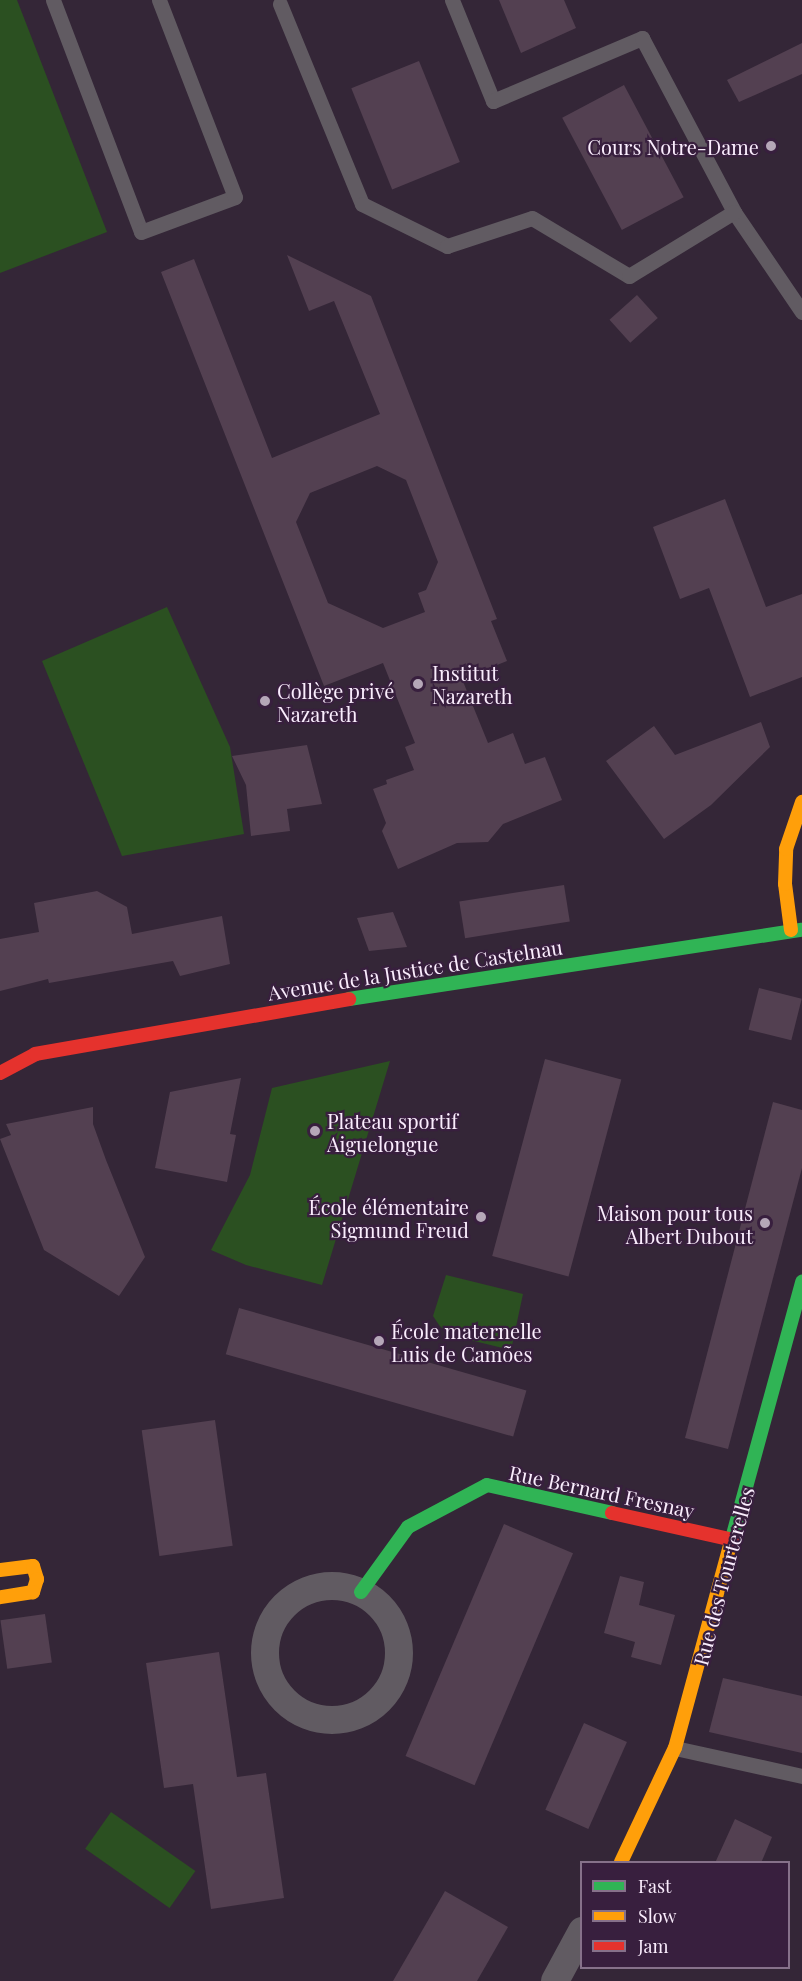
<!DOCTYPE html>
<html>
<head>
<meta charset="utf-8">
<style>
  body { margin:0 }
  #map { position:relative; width:802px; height:1981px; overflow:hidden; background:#342637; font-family:"Playfair Display",serif }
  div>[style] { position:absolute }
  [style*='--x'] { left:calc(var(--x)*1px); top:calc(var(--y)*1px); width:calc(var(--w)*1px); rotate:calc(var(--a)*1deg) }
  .green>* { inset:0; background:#2b5021; transform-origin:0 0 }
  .building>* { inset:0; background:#534051; transform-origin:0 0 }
  .lane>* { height:15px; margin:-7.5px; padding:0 7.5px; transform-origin:7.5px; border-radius:7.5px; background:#615b62 }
  .street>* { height:28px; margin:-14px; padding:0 14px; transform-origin:14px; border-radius:14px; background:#615b62 }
  .street>.ring { margin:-14px; padding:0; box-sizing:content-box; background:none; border:28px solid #615b62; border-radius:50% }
  .fast>* { height:14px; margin:-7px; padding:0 7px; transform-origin:7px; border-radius:7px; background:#30b455 }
  .slow>* { height:14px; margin:-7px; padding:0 7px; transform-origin:7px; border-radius:7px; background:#ff9f0a }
  .jam>* { height:14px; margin:-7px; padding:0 7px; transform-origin:7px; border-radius:7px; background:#e5322d }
  .dots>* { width:16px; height:16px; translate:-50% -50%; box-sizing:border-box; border:3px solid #381f3e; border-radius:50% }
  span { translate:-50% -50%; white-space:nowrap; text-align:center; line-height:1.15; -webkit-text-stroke:4.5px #381f3e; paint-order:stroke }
  .poi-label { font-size:20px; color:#faedfd }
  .right { translate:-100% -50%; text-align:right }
  .left { translate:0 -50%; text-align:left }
  .street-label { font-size:20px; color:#faedfd }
  .legend { position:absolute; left:580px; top:1861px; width:210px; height:108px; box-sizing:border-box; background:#381f3e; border:2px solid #86718a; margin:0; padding:8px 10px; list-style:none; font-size:18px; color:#faedfd }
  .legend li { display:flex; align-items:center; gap:12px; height:30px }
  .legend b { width:30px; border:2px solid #86718a }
</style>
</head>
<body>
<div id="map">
  <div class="green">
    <i style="clip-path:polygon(0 0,17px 0,107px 232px,0 273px)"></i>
    <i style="clip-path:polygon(167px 607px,230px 747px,244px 834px,122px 856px,42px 661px)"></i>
    <i style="clip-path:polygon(390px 1061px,322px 1285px,246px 1265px,211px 1250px,250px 1175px,272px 1088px)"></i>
    <i style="clip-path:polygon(446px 1275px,523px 1294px,511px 1350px,449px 1335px,439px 1325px,433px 1316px)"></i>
    <i style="left:111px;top:1812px;width:103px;height:45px;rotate:35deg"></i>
  </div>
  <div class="building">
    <i style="clip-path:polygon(499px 0,564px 0,576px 28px,521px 53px)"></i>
    <i style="clip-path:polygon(802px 43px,802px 74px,739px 102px,727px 80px)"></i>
    <i style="left:419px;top:61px;width:109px;height:73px;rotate:68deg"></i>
    <i style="left:624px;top:85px;width:127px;height:70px;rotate:62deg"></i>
    <i style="clip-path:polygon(evenodd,287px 255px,371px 296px,497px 619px,491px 621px,507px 661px,462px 679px,488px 743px,513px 733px,525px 764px,545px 757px,562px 800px,503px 824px,488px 842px,457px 843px,398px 869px,382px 831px,386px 823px,373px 789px,387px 784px,386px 780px,414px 770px,405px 747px,415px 743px,383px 663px,324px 686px,161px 272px,194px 259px,272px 458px,380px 414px,334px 301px,309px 311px,287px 255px,377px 466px,406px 480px,438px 562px,426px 590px,418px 593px,425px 612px,383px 628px,328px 603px,296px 522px,310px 493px,377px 466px)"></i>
    <i style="left:637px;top:295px;width:31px;height:37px;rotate:48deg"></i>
    <i style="clip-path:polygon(725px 499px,766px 607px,802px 594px,802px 677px,750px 697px,709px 588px,680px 599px,653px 527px)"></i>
    <i style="clip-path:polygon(761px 722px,770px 747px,711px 805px,664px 839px,606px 761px,654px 726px,675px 755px)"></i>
    <i style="clip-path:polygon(307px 745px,322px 804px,287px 809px,290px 831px,251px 836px,246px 785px,232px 756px)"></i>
    <i style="left:564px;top:885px;width:37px;height:106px;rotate:81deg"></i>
    <i style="clip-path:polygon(97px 891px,127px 907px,132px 934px,222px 916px,230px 964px,180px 976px,173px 961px,49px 983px,48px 979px,0 991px,0 939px,39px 932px,34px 903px)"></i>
    <i style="clip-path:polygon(393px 912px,407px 947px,369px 951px,357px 918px)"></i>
    <i style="left:759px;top:988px;width:44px;height:43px;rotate:14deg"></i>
    <i style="left:545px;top:1059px;width:79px;height:204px;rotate:15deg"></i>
    <i style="clip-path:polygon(241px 1078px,230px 1134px,236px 1135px,227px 1182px,155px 1168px,170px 1092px)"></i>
    <i style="clip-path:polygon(773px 1102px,802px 1110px,802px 1168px,728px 1449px,685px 1438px)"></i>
    <i style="clip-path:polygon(93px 1107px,93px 1124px,106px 1160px,145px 1257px,119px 1296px,44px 1250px,0 1139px,11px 1135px,6px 1124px)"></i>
    <i style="left:239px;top:1308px;width:299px;height:48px;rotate:16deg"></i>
    <i style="left:215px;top:1420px;width:127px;height:74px;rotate:82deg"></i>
    <i style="left:504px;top:1524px;width:75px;height:252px;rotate:23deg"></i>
    <i style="clip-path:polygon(620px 1576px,644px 1582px,639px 1605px,675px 1615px,661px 1665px,631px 1657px,635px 1642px,604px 1633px)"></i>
    <i style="left:45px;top:1614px;width:49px;height:45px;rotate:82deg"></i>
    <i style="clip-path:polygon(219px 1652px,237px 1777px,266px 1773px,284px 1898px,211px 1909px,193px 1784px,164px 1788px,146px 1663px)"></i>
    <i style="clip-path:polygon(723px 1678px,802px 1696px,802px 1753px,709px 1732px)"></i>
    <i style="left:584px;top:1723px;width:47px;height:95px;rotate:24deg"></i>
    <i style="clip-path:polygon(735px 1819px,772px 1837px,761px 1863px,715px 1863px)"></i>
    <i style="clip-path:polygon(445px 1891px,508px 1927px,477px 1981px,393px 1981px)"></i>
  </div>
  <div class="lane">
    <i style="--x:53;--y:0;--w:248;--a:69.2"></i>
    <i style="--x:141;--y:232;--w:100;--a:-20.4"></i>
    <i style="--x:235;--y:197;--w:211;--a:-111.1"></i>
    <i style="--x:452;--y:0;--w:109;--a:67.9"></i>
    <i style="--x:493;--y:101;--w:162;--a:-22.9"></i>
    <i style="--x:642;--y:38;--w:197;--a:62.1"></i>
    <i style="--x:734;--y:212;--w:121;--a:55.8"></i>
    <i style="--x:280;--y:4;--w:216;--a:67.7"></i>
    <i style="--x:362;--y:204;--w:95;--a:26.3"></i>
    <i style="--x:447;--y:246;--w:89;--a:-18.2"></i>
    <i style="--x:532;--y:218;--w:113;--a:30.9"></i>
    <i style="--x:629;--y:276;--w:123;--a:-31.4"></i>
    <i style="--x:675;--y:1748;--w:130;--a:12.4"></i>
  </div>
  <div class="street">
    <i class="ring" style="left:265px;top:1586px;width:106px;height:106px"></i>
    <i style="--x:555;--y:1981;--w:57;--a:-61.6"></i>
  </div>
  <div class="fast">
    <i style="--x:349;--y:999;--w:458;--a:-8.7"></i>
    <i style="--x:731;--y:1542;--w:270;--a:-74.7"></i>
    <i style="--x:361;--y:1592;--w:80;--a:-54.1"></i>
    <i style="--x:408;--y:1527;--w:89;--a:-28"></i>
    <i style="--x:487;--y:1485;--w:128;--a:12.6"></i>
  </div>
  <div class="slow">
    <i style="--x:791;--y:930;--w:46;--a:-97.4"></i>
    <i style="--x:785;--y:884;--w:35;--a:-88"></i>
    <i style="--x:786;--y:849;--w:50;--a:-71.2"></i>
    <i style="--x:0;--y:1570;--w:33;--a:-7"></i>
    <i style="--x:33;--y:1566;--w:14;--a:73"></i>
    <i style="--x:37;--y:1579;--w:14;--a:107"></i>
    <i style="--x:33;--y:1592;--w:33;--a:171"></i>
    <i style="--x:621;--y:1862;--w:126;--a:-64.7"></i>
    <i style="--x:675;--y:1748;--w:213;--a:-74.8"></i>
  </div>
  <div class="jam">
    <i style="--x:0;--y:1073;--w:40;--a:-28"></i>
    <i style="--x:35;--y:1054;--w:319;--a:-9.9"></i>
    <i style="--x:612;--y:1513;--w:125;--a:12.5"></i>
  </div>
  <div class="dots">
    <i style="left:771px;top:146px;background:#b5a7b8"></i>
    <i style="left:418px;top:684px;background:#b5a7b8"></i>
    <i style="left:265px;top:701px;background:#b5a7b8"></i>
    <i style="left:315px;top:1131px;background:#b5a7b8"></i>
    <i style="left:481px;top:1217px;background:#b5a7b8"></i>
    <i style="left:765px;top:1223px;background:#b5a7b8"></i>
    <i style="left:379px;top:1341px;background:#b5a7b8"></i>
  </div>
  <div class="poi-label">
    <span class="right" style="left:759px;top:146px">Cours Notre-Dame</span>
    <span class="left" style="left:432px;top:684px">Institut<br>Nazareth</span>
    <span class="left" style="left:277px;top:702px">Collège privé<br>Nazareth</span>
    <span class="left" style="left:327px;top:1132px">Plateau sportif<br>Aiguelongue</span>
    <span class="right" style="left:469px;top:1218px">École élémentaire<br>Sigmund Freud</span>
    <span class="right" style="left:753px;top:1224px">Maison pour tous<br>Albert Dubout</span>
    <span class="left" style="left:391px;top:1342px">École maternelle<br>Luis de Camões</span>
  </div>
  <div class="street-label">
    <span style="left:415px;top:969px;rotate:-9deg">Avenue de la Justice de Castelnau</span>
    <span style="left:602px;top:1491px;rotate:12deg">Rue Bernard Fresnay</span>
    <span style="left:723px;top:1576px;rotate:-75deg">Rue des Tourterelles</span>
  </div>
  <ul class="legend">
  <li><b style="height:8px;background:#30b455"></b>Fast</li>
  <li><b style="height:8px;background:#ff9f0a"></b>Slow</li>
  <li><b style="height:8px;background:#e5322d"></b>Jam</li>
  </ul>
</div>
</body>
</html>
